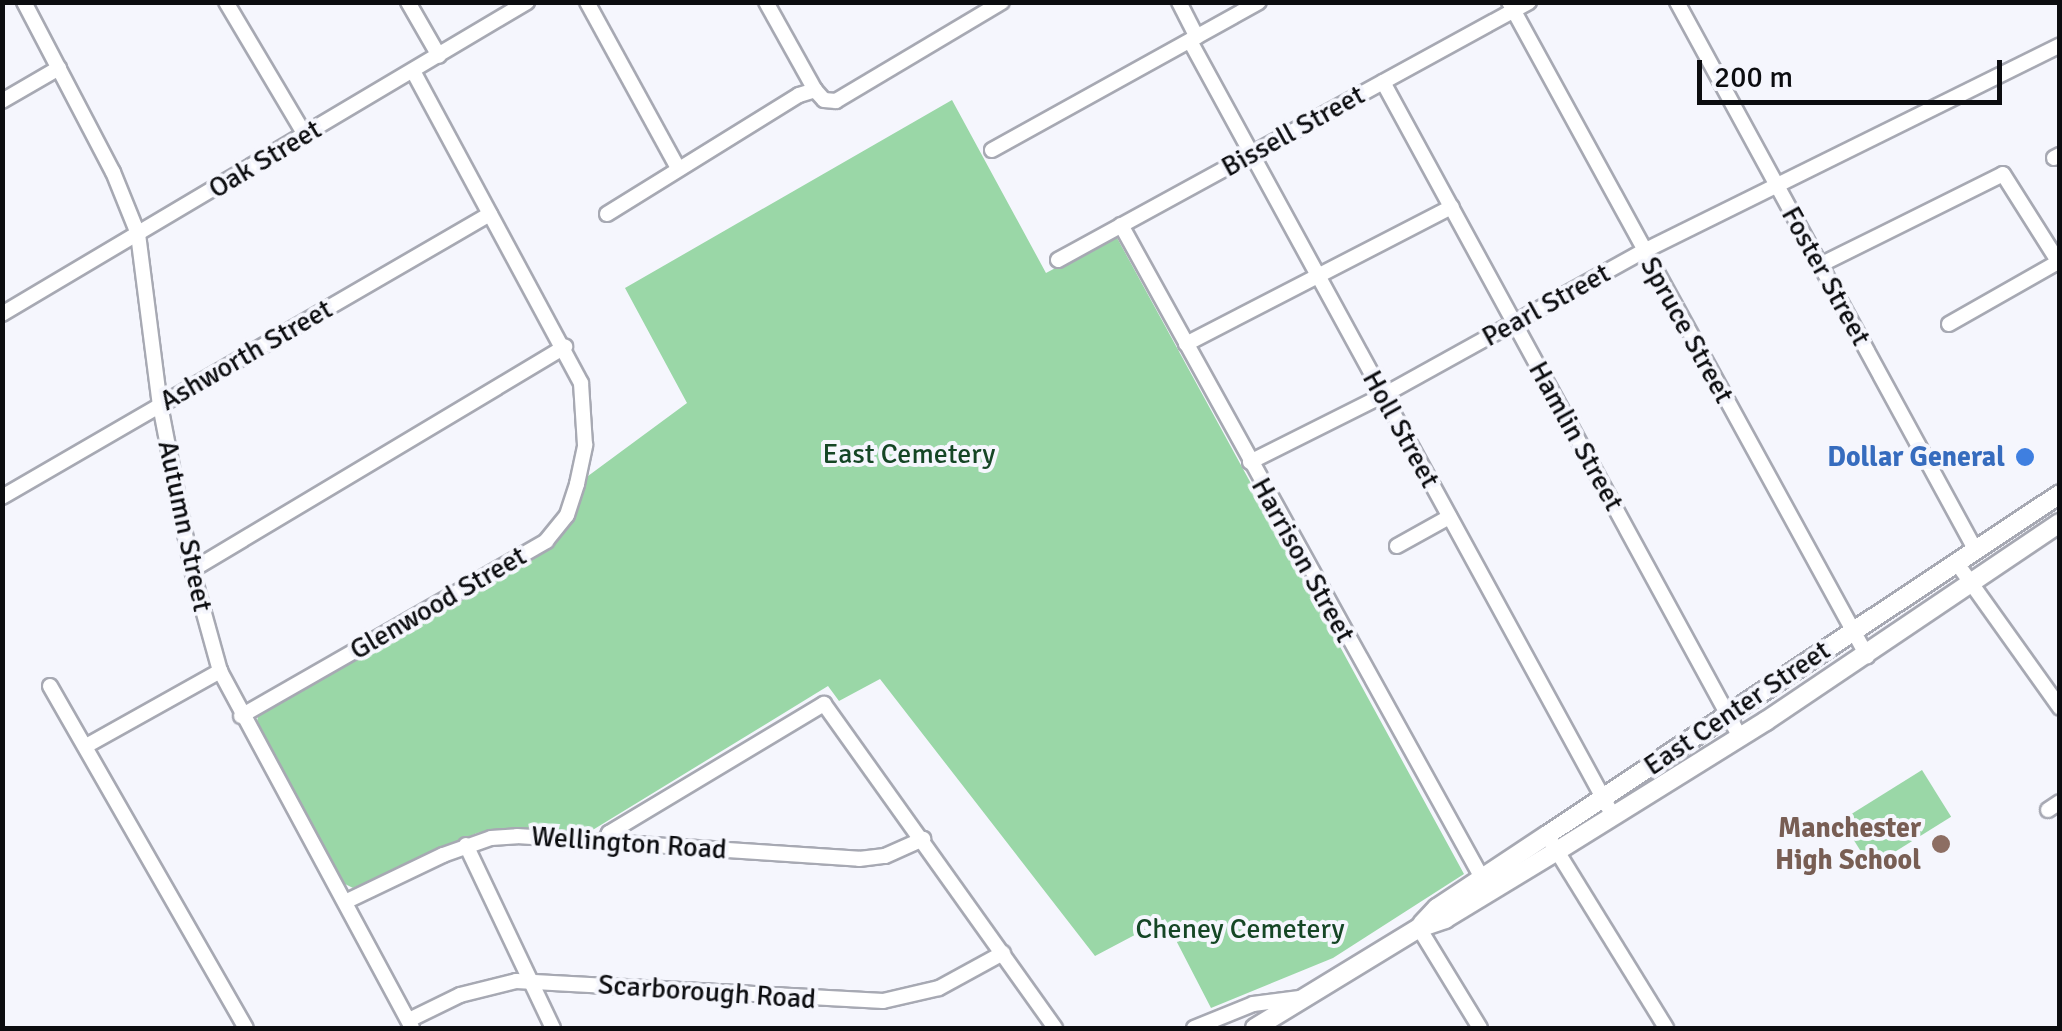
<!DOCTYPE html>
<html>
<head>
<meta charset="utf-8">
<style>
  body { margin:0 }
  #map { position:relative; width:2062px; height:1031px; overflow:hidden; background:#f5f6fd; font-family:Signika,sans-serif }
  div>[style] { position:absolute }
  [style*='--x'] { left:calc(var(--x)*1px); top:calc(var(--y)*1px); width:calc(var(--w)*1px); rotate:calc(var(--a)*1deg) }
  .green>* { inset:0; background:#9ad7a7; transform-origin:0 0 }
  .roads { filter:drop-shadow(2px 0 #a7a9b3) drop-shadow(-2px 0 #a7a9b3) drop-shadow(0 2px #a7a9b3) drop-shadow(0 -2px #a7a9b3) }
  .minor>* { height:14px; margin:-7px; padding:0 7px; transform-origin:7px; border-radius:7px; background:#fff }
  .major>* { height:18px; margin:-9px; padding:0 9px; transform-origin:9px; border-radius:9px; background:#fff }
  .dots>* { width:28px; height:28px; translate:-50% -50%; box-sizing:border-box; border:5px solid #f5f6fd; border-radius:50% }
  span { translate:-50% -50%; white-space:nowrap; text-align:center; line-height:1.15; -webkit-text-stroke:8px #f5f6fd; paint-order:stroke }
  .street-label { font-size:28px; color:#0c0d10 }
  .park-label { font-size:28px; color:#154625 }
  .shop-label { font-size:28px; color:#366cbe; font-weight:700 }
  .right { translate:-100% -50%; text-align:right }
  .education-label { font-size:28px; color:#785e54; font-weight:700 }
  .frame { position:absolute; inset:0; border:5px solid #0c0d10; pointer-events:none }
  .scale { position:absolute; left:1697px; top:60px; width:305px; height:45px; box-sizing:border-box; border:5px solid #0c0d10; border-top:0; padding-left:12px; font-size:30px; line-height:35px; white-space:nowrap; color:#0c0d10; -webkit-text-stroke:8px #f5f6fd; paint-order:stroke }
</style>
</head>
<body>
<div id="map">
  <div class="green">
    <i style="clip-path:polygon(952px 100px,1046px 273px,1116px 236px,1464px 874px,1333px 958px,1211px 1008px,1165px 919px,1095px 956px,880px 679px,839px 701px,828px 686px,591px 831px,510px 828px,477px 833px,353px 888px,345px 884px,256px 727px,258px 716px,552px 543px,576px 511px,588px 476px,687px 403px,625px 288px)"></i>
    <i style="left:1922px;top:770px;width:55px;height:95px;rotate:58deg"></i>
  </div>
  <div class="roads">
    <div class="minor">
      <i style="--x:24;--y:2;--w:192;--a:62.4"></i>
      <i style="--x:113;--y:172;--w:67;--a:68"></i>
      <i style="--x:138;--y:234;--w:172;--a:82.7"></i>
      <i style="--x:160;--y:405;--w:168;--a:79"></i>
      <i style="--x:192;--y:570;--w:105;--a:74.5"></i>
      <i style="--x:220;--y:671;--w:405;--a:61.7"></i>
      <i style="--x:226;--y:2;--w:155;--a:59.3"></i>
      <i style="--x:408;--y:2;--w:62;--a:60.1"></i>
      <i style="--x:587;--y:2;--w:189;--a:61.3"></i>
      <i style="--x:766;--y:2;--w:101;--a:60.9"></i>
      <i style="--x:1179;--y:2;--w:39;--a:63"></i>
      <i style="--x:1509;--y:2;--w:746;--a:61.3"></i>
      <i style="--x:1677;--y:2;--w:623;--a:61.42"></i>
      <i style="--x:1190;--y:41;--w:883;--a:61.37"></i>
      <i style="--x:1383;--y:82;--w:746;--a:61.41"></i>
      <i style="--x:2;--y:101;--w:66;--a:-30.1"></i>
      <i style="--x:992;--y:150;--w:305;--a:-29"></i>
      <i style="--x:2054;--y:158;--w:7;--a:-27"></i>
      <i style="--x:607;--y:214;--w:226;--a:-31.8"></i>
      <i style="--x:799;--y:95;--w:17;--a:-17"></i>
      <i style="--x:815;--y:90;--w:13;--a:48"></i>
      <i style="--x:824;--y:100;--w:12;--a:5"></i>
      <i style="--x:836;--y:101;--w:193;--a:-30.8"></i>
      <i style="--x:1121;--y:225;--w:756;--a:61.06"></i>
      <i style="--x:1058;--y:260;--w:537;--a:-28.71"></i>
      <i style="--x:1820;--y:265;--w:204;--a:-26.4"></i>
      <i style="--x:2003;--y:174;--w:107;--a:57.7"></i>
      <i style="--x:2;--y:314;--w:611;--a:-30.72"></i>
      <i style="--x:1949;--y:324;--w:125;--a:-29.6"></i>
      <i style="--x:1186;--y:344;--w:299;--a:-27.3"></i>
      <i style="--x:1250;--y:462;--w:148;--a:-26.6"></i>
      <i style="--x:1382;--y:396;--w:299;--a:-29"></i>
      <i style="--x:1644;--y:251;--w:464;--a:-26.3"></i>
      <i style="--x:2;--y:497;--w:564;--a:-30.11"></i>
      <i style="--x:1397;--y:546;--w:60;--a:-29.1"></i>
      <i style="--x:1956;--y:562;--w:179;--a:54.5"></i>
      <i style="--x:192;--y:570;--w:435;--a:-30.9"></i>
      <i style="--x:50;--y:686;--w:394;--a:60.2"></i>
      <i style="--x:241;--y:716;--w:352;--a:-29.8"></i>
      <i style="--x:546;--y:541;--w:33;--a:-51"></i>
      <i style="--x:567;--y:515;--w:33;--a:-72"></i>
      <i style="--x:577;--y:484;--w:40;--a:-78"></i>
      <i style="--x:585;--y:445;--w:62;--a:-93.7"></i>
      <i style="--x:581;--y:383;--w:354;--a:-118.3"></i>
      <i style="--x:86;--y:746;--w:154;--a:-29.2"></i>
      <i style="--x:2048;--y:810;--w:14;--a:-34"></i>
      <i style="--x:1547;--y:835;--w:227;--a:58.3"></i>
      <i style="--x:605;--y:841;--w:9;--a:-63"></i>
      <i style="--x:609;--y:833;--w:251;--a:-31"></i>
      <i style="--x:824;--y:704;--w:398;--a:54.5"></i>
      <i style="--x:466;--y:845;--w:203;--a:64.6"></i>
      <i style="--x:345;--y:902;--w:109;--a:-25.6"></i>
      <i style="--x:443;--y:855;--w:51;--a:-19.5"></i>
      <i style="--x:491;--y:838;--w:26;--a:-4"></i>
      <i style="--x:517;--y:836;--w:343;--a:3.8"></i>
      <i style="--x:859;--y:859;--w:26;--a:-7"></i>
      <i style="--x:885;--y:856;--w:42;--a:-24.1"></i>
      <i style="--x:1419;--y:928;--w:117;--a:58.6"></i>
      <i style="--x:409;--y:1020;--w:57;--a:-26.1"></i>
      <i style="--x:460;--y:995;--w:58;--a:-14"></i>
      <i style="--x:516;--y:981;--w:368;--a:3.1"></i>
      <i style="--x:883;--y:1001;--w:57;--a:-13.1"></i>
      <i style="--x:939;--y:988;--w:73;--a:-28.7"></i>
      <i style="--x:1194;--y:1028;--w:64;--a:-22.1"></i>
      <i style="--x:1253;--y:1004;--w:47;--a:-7.3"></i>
    </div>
    <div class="major">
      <i style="--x:1422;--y:924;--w:22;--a:-47"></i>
      <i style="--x:1437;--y:908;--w:132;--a:-33.6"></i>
      <i style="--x:1547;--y:835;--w:616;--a:-33.61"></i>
      <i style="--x:1255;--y:1028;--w:192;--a:-31.4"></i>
      <i style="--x:1419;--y:928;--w:28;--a:-19"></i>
      <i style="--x:1445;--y:919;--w:131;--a:-31.3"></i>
      <i style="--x:1557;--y:851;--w:246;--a:-31.9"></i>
      <i style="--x:1766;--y:721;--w:354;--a:-34"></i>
    </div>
  </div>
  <div class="dots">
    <i style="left:2025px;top:457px;background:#3f7fe0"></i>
    <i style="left:1941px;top:844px;background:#8d6e63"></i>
  </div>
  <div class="street-label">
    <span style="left:1293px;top:131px;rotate:-29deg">Bissell Street</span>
    <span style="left:265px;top:159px;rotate:-31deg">Oak Street</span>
    <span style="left:1826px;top:276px;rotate:61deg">Foster Street</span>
    <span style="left:1546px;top:305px;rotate:-29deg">Pearl Street</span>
    <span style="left:1687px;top:330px;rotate:61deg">Spruce Street</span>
    <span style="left:246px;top:355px;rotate:-30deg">Ashworth Street</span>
    <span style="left:1401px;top:429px;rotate:61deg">Holl Street</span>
    <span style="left:1576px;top:436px;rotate:61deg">Hamlin Street</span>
    <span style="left:185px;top:526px;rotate:78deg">Autumn Street</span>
    <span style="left:1303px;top:560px;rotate:61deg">Harrison Street</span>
    <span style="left:438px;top:603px;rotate:-30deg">Glenwood Street</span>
    <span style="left:1737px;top:708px;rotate:-34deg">East Center Street</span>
    <span style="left:629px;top:843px;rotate:4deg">Wellington Road</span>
    <span style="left:707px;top:992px;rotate:4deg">Scarborough Road</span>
  </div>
  <div class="park-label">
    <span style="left:909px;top:454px">East Cemetery</span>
    <span style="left:1240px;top:929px">Cheney Cemetery</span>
  </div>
  <div class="shop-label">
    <span class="right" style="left:2005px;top:457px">Dollar General</span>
  </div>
  <div class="education-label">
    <span class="right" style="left:1921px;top:844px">Manchester<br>High School</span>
  </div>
  <div class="frame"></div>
  <div class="scale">200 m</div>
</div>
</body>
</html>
